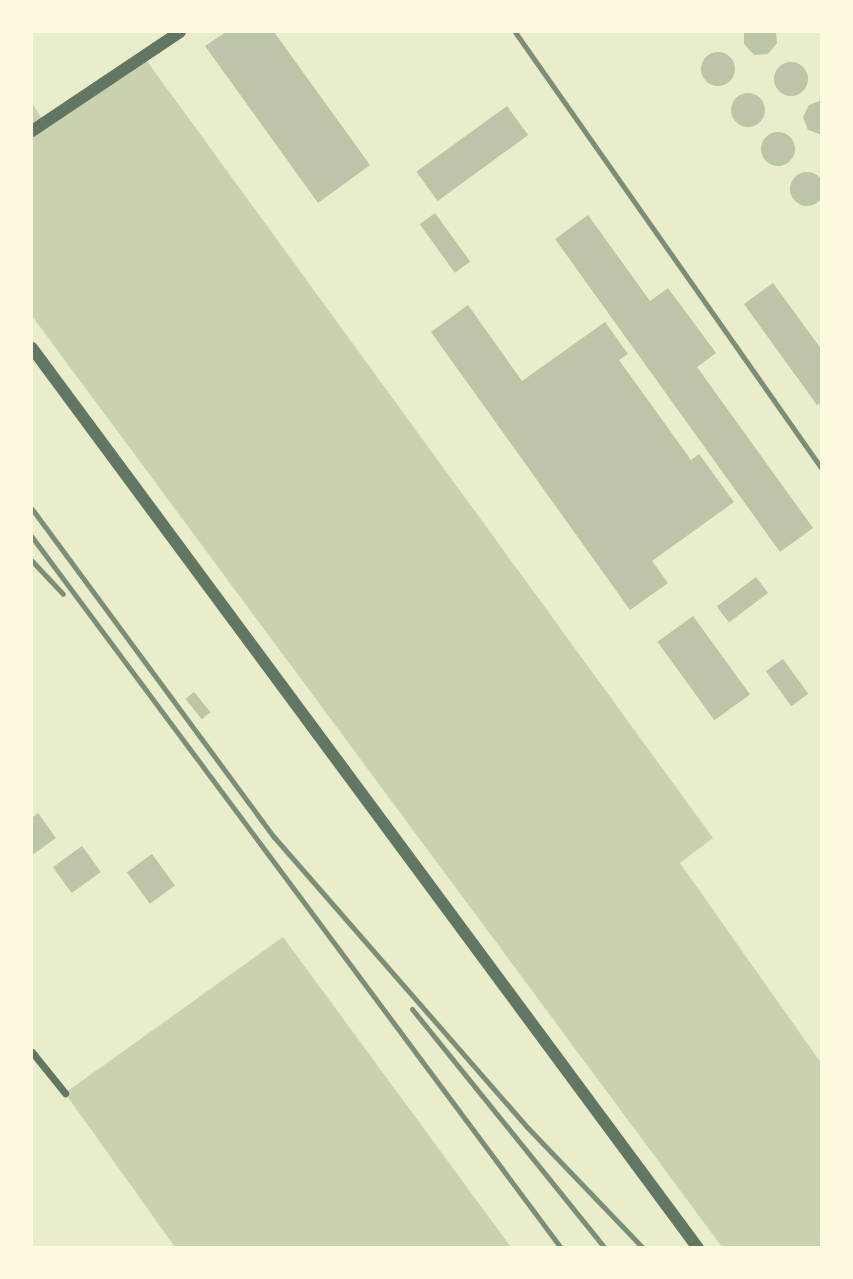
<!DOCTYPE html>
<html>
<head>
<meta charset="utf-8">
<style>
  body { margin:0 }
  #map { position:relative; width:853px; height:1279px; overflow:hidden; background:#e9edc9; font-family:"Noto Serif",serif }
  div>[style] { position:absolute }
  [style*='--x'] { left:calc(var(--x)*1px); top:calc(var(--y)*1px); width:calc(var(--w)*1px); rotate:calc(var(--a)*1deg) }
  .green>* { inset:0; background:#cad2ad }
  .building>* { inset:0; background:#bcc5a7; transform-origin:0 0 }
  .round { border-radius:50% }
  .minor>* { height:7px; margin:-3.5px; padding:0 3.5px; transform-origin:3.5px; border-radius:3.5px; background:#617663 }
  .tertiary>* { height:12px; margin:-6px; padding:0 6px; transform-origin:6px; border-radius:6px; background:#617663 }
  .rail>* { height:5px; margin:-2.5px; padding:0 2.5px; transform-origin:2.5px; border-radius:2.5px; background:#7c8e77 }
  span { translate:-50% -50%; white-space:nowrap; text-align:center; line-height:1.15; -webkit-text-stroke:5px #fefae0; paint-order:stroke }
  .frame { position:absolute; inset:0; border:33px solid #fefae0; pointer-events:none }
</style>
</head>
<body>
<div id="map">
  <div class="green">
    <i style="clip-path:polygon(144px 57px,713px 838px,680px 863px,821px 1063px,821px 1247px,722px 1247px,32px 316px,32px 103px,44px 122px)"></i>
    <i style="clip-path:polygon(283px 937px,511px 1247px,175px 1247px,65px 1093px)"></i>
  </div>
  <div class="building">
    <i style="clip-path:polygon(226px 32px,274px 32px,370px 165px,318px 203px,205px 46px)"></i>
    <i style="clip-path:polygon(744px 32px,776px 32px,777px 43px,768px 54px,754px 55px,744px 44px)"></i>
    <i class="round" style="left:701px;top:52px;width:34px;height:34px"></i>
    <i class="round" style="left:774px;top:62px;width:34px;height:34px"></i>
    <i class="round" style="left:731px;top:93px;width:34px;height:34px"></i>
    <i style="clip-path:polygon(822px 100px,822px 135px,808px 130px,803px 117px,809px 105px)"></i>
    <i style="left:507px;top:106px;width:36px;height:112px;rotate:54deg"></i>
    <i class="round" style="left:761px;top:132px;width:34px;height:34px"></i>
    <i class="round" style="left:790px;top:172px;width:34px;height:34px"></i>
    <i style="left:435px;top:213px;width:60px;height:19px;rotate:54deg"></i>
    <i style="clip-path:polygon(588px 215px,650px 301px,668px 288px,716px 353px,697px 367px,813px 528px,780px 552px,555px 239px)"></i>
    <i style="clip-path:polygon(773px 283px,822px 350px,822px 402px,817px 405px,744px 304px)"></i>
    <i style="clip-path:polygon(468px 305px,522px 381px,605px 322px,628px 354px,619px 360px,691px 460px,699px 454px,734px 502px,652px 561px,668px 583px,630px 610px,431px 332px)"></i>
    <i style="left:756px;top:577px;width:20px;height:49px;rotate:53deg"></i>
    <i style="left:693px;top:616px;width:97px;height:44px;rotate:54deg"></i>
    <i style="left:783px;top:659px;width:43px;height:21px;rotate:54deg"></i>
    <i style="left:194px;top:692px;width:26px;height:11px;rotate:51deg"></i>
    <i style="clip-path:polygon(38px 813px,56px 838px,32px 855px,32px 818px)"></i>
    <i style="left:82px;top:846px;width:32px;height:36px;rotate:54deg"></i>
    <i style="left:152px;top:854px;width:39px;height:31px;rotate:54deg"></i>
  </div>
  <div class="minor">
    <i style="--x:32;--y:1052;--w:53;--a:51.2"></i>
  </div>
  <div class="tertiary">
    <i style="--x:32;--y:131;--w:178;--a:-33.8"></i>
    <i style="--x:32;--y:348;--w:1120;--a:53.5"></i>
  </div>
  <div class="rail">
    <i style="--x:515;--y:32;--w:534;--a:54.91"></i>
    <i style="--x:32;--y:509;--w:408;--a:53.6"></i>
    <i style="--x:274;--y:837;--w:385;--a:48.9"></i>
    <i style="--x:527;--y:1127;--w:168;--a:46.2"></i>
    <i style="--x:32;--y:537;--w:886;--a:53.35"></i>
    <i style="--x:32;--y:561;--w:45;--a:46.8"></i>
    <i style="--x:412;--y:1009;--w:307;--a:51.1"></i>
  </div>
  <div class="frame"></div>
</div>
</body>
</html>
